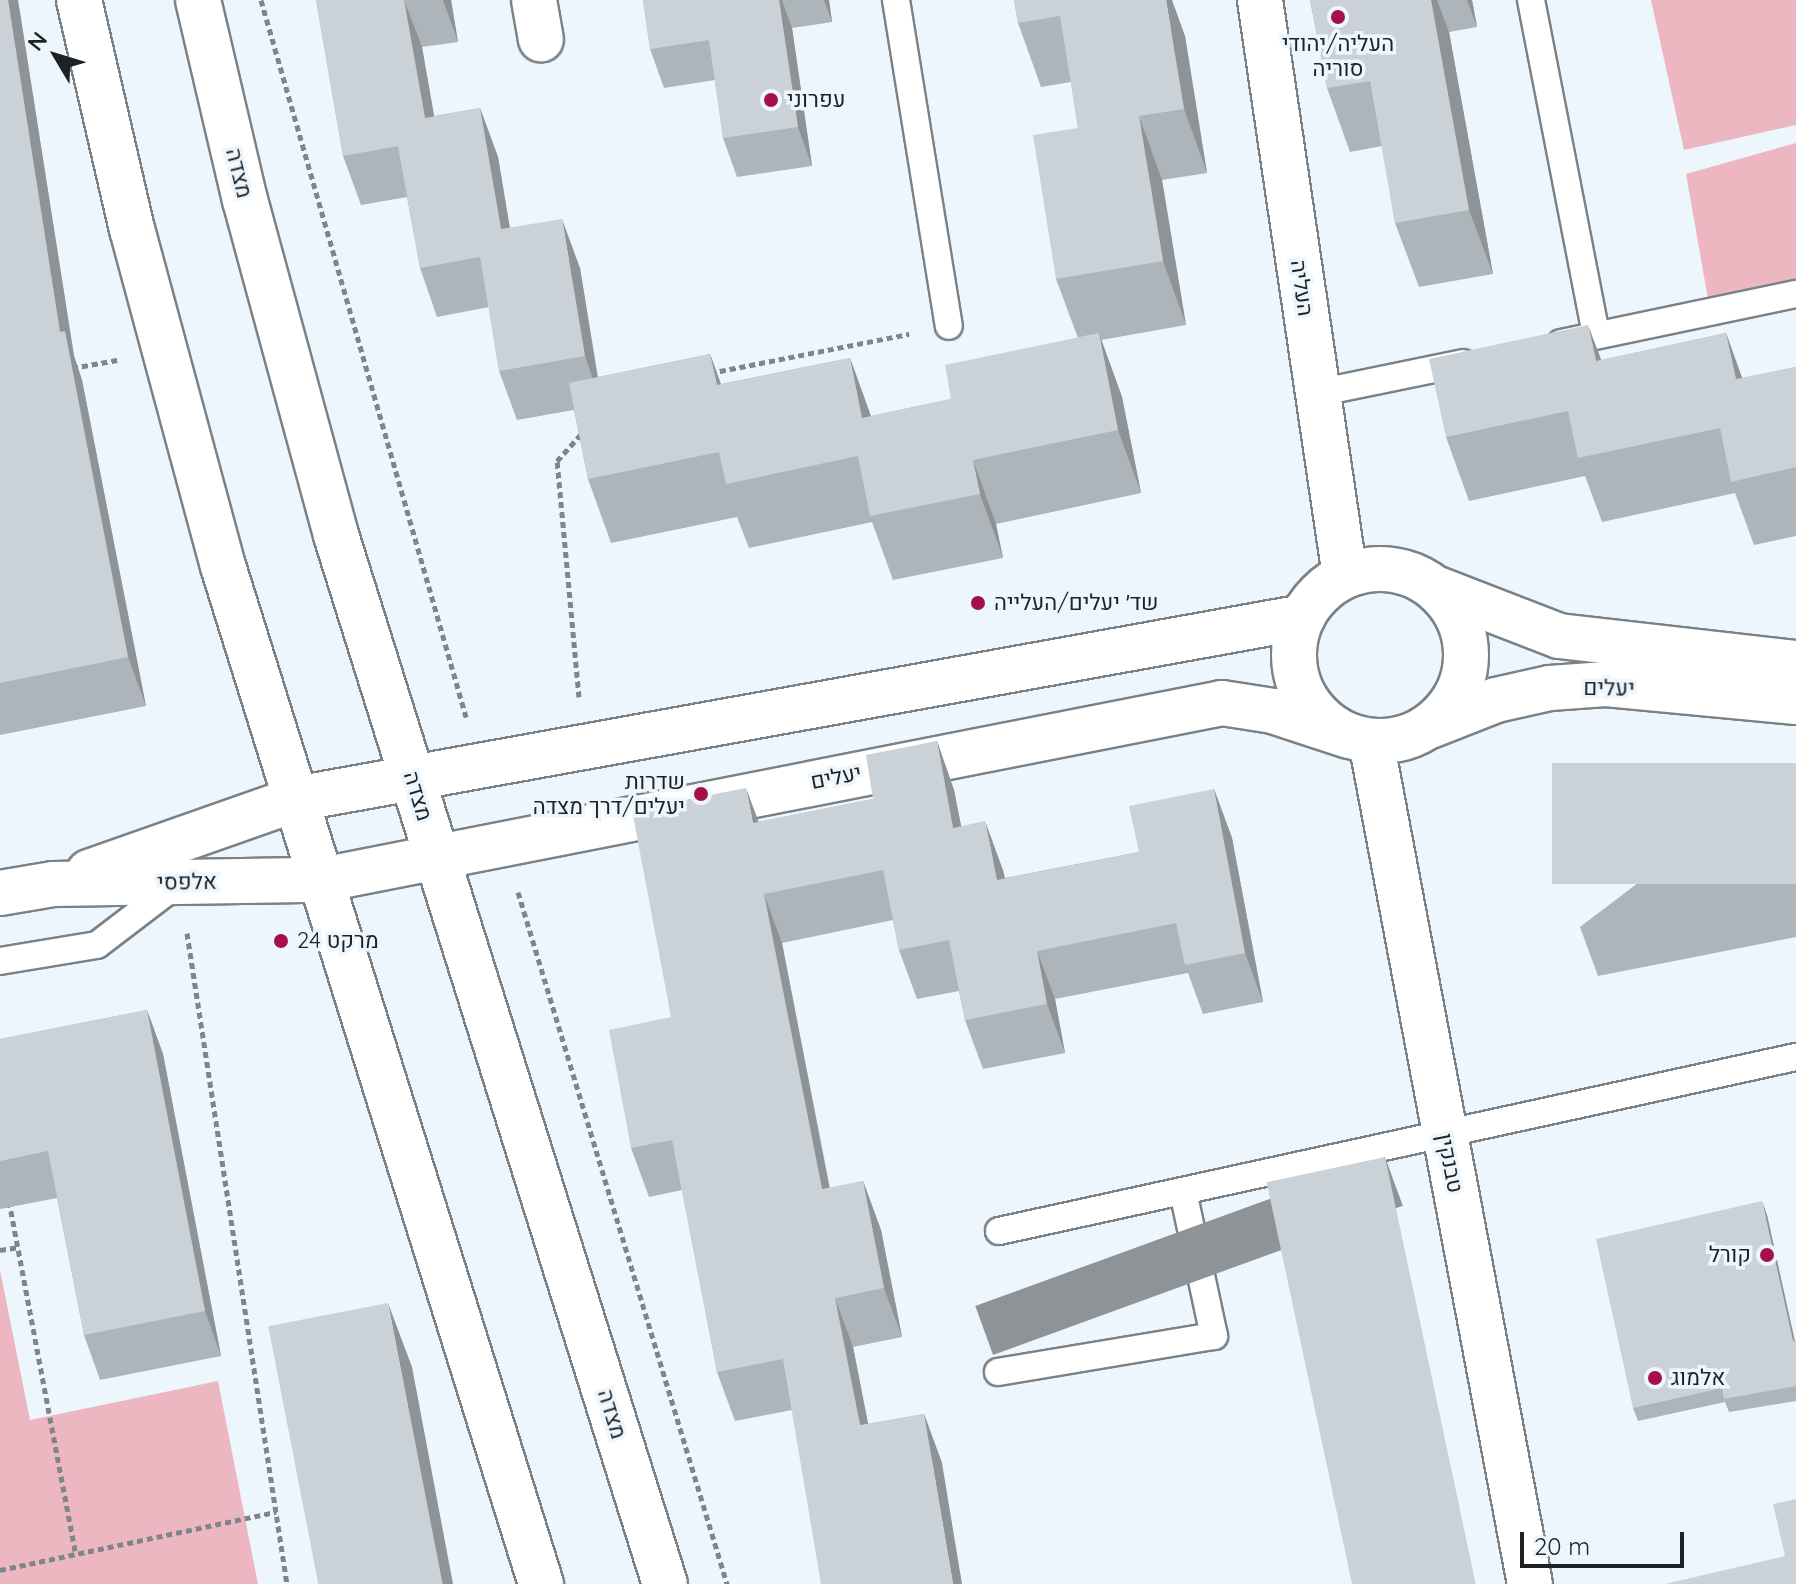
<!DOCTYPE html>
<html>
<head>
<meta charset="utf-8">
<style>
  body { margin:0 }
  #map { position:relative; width:1796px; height:1584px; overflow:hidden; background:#edf6fc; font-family:Quicksand,Heebo,sans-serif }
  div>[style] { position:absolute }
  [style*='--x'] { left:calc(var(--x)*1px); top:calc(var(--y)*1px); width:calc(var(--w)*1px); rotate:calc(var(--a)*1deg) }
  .green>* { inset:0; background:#edb7c1 }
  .path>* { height:5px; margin-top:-2.5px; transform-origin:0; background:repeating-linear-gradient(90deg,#7f8589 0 6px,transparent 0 10px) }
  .roads { filter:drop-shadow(2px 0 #7a8287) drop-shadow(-2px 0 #7a8287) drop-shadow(0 2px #7a8287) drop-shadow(0 -2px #7a8287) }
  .lane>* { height:26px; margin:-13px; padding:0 13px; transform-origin:13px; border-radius:13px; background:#fff }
  .street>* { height:44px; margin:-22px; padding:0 22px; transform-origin:22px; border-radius:22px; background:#fff }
  .secondary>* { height:44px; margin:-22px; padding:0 22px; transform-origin:22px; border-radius:22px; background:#fff }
  .secondary>.ring { margin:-22px; padding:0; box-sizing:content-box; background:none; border:44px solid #fff; border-radius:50% }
  .wall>* { inset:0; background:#aeb5ba }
  .shaded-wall>* { inset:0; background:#8d9397; transform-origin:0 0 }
  .building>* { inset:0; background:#cad2d8; transform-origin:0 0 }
  .dots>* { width:22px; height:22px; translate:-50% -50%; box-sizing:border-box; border:4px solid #edf6fc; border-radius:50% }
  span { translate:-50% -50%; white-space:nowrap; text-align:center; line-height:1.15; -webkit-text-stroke:7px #edf6fc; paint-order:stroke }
  .poi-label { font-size:22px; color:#1f2224 }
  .left { translate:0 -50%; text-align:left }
  .right { translate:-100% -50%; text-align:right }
  .street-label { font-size:22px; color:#1f2224 }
  .north { position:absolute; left:16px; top:16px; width:80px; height:80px; -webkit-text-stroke:6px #edf6fc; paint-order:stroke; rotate:308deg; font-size:22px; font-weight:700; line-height:32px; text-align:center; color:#1f2224 }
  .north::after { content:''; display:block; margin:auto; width:28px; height:36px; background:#1f2224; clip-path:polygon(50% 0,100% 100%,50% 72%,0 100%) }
  .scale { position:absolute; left:1520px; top:1532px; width:164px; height:36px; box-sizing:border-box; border:4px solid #1f2224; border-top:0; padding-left:10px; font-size:24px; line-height:28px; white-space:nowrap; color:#1f2224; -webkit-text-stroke:6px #edf6fc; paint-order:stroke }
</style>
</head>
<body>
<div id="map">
  <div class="green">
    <i style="clip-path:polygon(1651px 0,1796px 0,1796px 125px,1684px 150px)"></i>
    <i style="clip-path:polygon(1796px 143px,1796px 281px,1708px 299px,1686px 174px)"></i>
    <i style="clip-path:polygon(0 1270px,30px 1420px,218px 1381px,258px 1584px,0 1584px)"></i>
  </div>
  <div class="path">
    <i style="--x:261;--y:0;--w:746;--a:74.04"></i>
    <i style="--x:72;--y:368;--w:46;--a:-10.1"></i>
    <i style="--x:710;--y:373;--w:203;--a:-11.1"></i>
    <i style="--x:579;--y:697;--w:237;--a:-95.3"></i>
    <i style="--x:557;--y:461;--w:38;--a:-48"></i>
    <i style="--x:518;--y:892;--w:723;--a:73.19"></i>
    <i style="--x:187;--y:933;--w:659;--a:81.27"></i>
    <i style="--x:9;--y:1201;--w:359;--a:79.3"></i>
    <i style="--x:0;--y:1250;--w:18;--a:-9"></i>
    <i style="--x:0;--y:1570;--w:282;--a:-11.9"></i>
  </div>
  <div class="roads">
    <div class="lane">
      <i style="--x:896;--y:0;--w:330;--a:80.8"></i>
      <i style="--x:1531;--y:0;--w:341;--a:79"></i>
      <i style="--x:1561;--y:343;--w:240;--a:-11.8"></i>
      <i style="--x:1317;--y:393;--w:149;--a:-11.6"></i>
      <i style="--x:0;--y:961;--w:98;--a:-9.4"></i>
      <i style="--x:97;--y:945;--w:102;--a:-37.4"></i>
      <i style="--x:999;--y:1231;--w:816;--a:-12.32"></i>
      <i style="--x:998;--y:1372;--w:219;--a:-9.5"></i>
      <i style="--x:1214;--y:1336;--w:148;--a:-102.1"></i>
    </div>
    <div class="street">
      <i style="--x:534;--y:0;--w:40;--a:80"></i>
      <i style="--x:1260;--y:0;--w:582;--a:81.61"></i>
      <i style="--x:1371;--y:741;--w:858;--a:79.32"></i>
    </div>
    <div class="secondary">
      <i style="--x:79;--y:0;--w:235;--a:77"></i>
      <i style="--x:132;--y:229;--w:349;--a:74.9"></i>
      <i style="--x:223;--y:566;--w:1067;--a:72.65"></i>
      <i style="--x:198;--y:0;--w:205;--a:76.8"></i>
      <i style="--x:245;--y:200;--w:347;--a:74.8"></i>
      <i style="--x:336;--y:535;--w:1099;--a:72.59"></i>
      <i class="ring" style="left:1294px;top:569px;width:128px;height:128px"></i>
      <i style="--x:1435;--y:588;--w:133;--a:21.2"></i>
      <i style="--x:1559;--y:636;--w:239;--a:6.5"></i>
      <i style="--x:1430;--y:726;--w:71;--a:-21.5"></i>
      <i style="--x:1496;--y:700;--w:55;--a:-12.5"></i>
      <i style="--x:1550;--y:688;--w:56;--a:-4.1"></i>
      <i style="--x:1606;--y:684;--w:191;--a:5.4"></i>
      <i style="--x:89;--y:872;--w:219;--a:-19.4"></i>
      <i style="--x:296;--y:799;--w:1023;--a:-10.24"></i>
      <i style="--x:0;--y:893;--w:54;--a:-9.6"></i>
      <i style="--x:53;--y:884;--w:268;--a:-0.9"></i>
      <i style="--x:321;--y:880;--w:918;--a:-11.11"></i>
      <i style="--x:1222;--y:703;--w:52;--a:8.9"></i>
      <i style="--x:1273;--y:711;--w:80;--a:18.2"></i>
    </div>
  </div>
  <div class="wall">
    <i style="clip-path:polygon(0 0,18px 0,74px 356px,82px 380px,146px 706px,0 735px)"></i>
    <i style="clip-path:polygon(316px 0,451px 0,458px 42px,422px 47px,434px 116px,480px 108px,498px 157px,510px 228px,580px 268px,598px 377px,710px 354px,721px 384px,850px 358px,871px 416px,951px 399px,1078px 338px,1056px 279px,1078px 128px,1071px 82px,1041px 87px,1018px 23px,1014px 0,1185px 36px,1207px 173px,1162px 180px,1186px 325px,1101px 340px,1122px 397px,1141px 493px,996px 524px,1003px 558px,893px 580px,872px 522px,749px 548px,737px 517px,611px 543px,588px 479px,574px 410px,517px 420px,499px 371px,489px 307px,437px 317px,420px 268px,407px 197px,361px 205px,343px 156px)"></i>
    <i style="clip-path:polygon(643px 0,829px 0,832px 22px,792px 28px,812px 166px,737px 177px,723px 138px,715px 80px,664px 88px,650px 49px)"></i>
    <i style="clip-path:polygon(1310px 0,1472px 0,1477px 27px,1449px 32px,1493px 274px,1419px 287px,1395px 223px,1382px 146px,1350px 152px,1327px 88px)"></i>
    <i style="clip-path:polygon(1726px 333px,1742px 378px,1796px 367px,1796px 536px,1754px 545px,1735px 493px,1602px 522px,1585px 476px,1469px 501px,1446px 437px,1601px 360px)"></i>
    <i style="clip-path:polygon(937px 741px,954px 790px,961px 826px,1003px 870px,1005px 878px,1139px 852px,1214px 789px,1232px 838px,1263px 1002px,1203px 1014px,1188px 973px,1055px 999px,1065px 1053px,983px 1069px,965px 1020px,959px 991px,917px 999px,899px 950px,893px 920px,782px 943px,830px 1188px,863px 1181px,881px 1230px,902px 1337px,853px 1347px,868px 1424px,924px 1414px,942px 1463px,792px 1410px,735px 1421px,717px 1372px,682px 1190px,649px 1197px,631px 1148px,671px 1017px,758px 822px,873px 799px)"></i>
    <i style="clip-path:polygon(1796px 763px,1796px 937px,1598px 976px,1580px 927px)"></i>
    <i style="clip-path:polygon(147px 1010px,163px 1054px,221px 1356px,100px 1380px,84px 1335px,57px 1198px,0 1209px,0 1039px)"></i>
    <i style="clip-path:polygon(1767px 1215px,1795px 1341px,1796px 1340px,1796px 1401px,1729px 1412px,1725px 1402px,1638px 1421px,1633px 1408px)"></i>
  </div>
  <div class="shaded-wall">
    <i style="clip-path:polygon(8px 0,18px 0,74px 356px,82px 380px,146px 706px,128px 657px,60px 332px)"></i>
    <i style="clip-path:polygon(404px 0,422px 47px,443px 167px,425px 118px)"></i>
    <i style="clip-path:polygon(443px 0,451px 0,458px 42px)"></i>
    <i style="clip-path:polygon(779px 0,782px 0,792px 28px,812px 166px,798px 127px)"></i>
    <i style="clip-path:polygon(824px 0,829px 0,832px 22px)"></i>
    <i style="clip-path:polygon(1166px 0,1172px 0,1185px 36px,1207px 173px,1184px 109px)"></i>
    <i style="clip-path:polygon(1431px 0,1437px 0,1449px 32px,1493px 274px,1469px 210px)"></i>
    <i style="clip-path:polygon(1467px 0,1472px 0,1477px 27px)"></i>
    <i style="clip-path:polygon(480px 108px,498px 157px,518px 278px,501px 229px)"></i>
    <i style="clip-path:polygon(1139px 116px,1162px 180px,1186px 325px,1163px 261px)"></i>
    <i style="clip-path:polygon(562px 219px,580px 268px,602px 405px,585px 356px)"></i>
    <i style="clip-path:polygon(1588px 325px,1612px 388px,1596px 361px)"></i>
    <i style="clip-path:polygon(1099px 333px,1122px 397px,1141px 493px,1118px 430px)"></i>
    <i style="clip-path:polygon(1726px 333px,1749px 397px,1736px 379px)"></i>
    <i style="clip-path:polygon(710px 354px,733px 418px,717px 385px)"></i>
    <i style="clip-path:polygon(850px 358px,873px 422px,862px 418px)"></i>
    <i style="clip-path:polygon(973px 460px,996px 524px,1003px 558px,980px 494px)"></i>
    <i style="clip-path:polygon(937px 741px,954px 790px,971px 876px,953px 828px)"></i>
    <i style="clip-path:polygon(746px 788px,764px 836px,753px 823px)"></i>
    <i style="clip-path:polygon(1214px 789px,1232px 838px,1263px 1002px,1245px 953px)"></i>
    <i style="clip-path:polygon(985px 821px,1003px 870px,1015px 928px,997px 880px)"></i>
    <i style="clip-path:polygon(764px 894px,782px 943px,839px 1238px,822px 1189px)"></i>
    <i style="clip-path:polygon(1037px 951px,1055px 999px,1065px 1053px,1047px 1004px)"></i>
    <i style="clip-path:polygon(147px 1010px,163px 1054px,221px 1356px,205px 1311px)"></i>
    <i style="left:1385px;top:1157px;width:52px;height:436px;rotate:70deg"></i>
    <i style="clip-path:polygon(863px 1181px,881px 1230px,902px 1337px,884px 1288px)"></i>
    <i style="clip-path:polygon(1762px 1201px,1767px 1215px,1796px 1347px,1793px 1341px)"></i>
    <i style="clip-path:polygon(835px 1298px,853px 1347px,878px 1474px,860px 1425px)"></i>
    <i style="clip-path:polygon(388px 1303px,412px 1367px,453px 1584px,442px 1584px)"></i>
    <i style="clip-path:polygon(924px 1414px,942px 1463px,962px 1584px,953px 1584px)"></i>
  </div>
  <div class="building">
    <i style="clip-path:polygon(0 0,8px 0,60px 332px,65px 331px,128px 657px,0 683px)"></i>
    <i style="clip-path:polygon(316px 0,404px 0,425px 118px,480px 108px,501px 229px,562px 219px,585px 356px,499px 371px,480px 257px,420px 268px,398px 146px,343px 156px)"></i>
    <i style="clip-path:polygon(643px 0,779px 0,798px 127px,723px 138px,709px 40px,650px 49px)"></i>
    <i style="clip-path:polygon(1014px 0,1166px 0,1184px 109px,1139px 116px,1163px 261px,1056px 279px,1033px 135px,1078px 128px,1060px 16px,1018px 23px)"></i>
    <i style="clip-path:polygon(1310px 0,1431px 0,1469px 210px,1395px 223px,1370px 81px,1327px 88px)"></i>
    <i style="clip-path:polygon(1588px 325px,1596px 361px,1726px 333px,1736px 379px,1796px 367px,1796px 467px,1731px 482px,1720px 428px,1578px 458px,1568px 411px,1446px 437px,1429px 359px)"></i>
    <i style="clip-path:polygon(1099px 333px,1118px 430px,973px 460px,980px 494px,870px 516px,858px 456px,726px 484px,719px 452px,588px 479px,569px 383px,710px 354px,717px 385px,850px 358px,862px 418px,951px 399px,945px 365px)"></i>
    <i style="clip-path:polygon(937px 741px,953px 828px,985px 821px,997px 880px,1139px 852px,1129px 806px,1214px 789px,1245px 953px,1185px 965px,1176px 923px,1037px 951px,1047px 1004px,965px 1020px,949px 940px,899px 950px,883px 870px,764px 894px,822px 1189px,863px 1181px,884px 1288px,835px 1298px,860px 1425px,924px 1414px,953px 1584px,821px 1584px,783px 1359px,717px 1372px,672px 1140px,631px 1148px,609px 1030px,671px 1017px,632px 810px,746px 788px,753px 823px,873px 799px,866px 755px)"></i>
    <i style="left:1796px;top:763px;width:121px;height:244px;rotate:90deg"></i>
    <i style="clip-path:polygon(147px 1010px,205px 1311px,84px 1335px,48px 1151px,0 1161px,0 1039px)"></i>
    <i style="left:1385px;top:1157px;width:436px;height:121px;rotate:78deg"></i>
    <i style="clip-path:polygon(1762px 1201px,1793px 1341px,1796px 1340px,1796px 1386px,1724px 1399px,1722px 1388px,1633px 1408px,1596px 1239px)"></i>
    <i style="left:388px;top:1303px;width:286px;height:122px;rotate:79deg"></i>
    <i style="clip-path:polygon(1796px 1499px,1796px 1584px,1665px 1584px,1785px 1556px,1773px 1504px)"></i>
  </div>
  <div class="dots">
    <i style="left:1338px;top:17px;background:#a5104b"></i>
    <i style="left:771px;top:100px;background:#a5104b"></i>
    <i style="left:978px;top:603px;background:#a5104b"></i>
    <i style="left:701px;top:794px;background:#a5104b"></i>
    <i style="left:281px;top:941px;background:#a5104b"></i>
    <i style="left:1767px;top:1255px;background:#a5104b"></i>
    <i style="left:1655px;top:1378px;background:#a5104b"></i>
  </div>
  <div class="poi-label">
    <span style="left:1338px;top:56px">העליה/יהודי<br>סוריה</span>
    <span class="left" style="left:787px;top:100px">עפרוני</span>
    <span class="left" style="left:994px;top:603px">שד׳ יעלים/העלייה</span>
    <span class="right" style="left:685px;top:794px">שדרות<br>יעלים/דרך מצדה</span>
    <span class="left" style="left:297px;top:941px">מרקט 24</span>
    <span class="right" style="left:1751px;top:1255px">קורל</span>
    <span class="left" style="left:1671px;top:1378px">אלמוג</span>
  </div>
  <div class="street-label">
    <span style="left:239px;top:173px;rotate:76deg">מצדה</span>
    <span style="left:1302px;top:288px;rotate:82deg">העליה</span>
    <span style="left:1609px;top:688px;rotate:1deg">יעלים</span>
    <span style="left:836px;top:777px;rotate:-11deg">יעלים</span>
    <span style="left:418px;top:796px;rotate:73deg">מצדה</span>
    <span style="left:187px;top:882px;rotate:-1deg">אלפסי</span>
    <span style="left:1450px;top:1163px;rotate:79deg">טבנקין</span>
    <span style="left:612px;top:1414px;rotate:73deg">מצדה</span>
  </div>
  <div class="north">N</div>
  <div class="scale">20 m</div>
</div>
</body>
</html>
